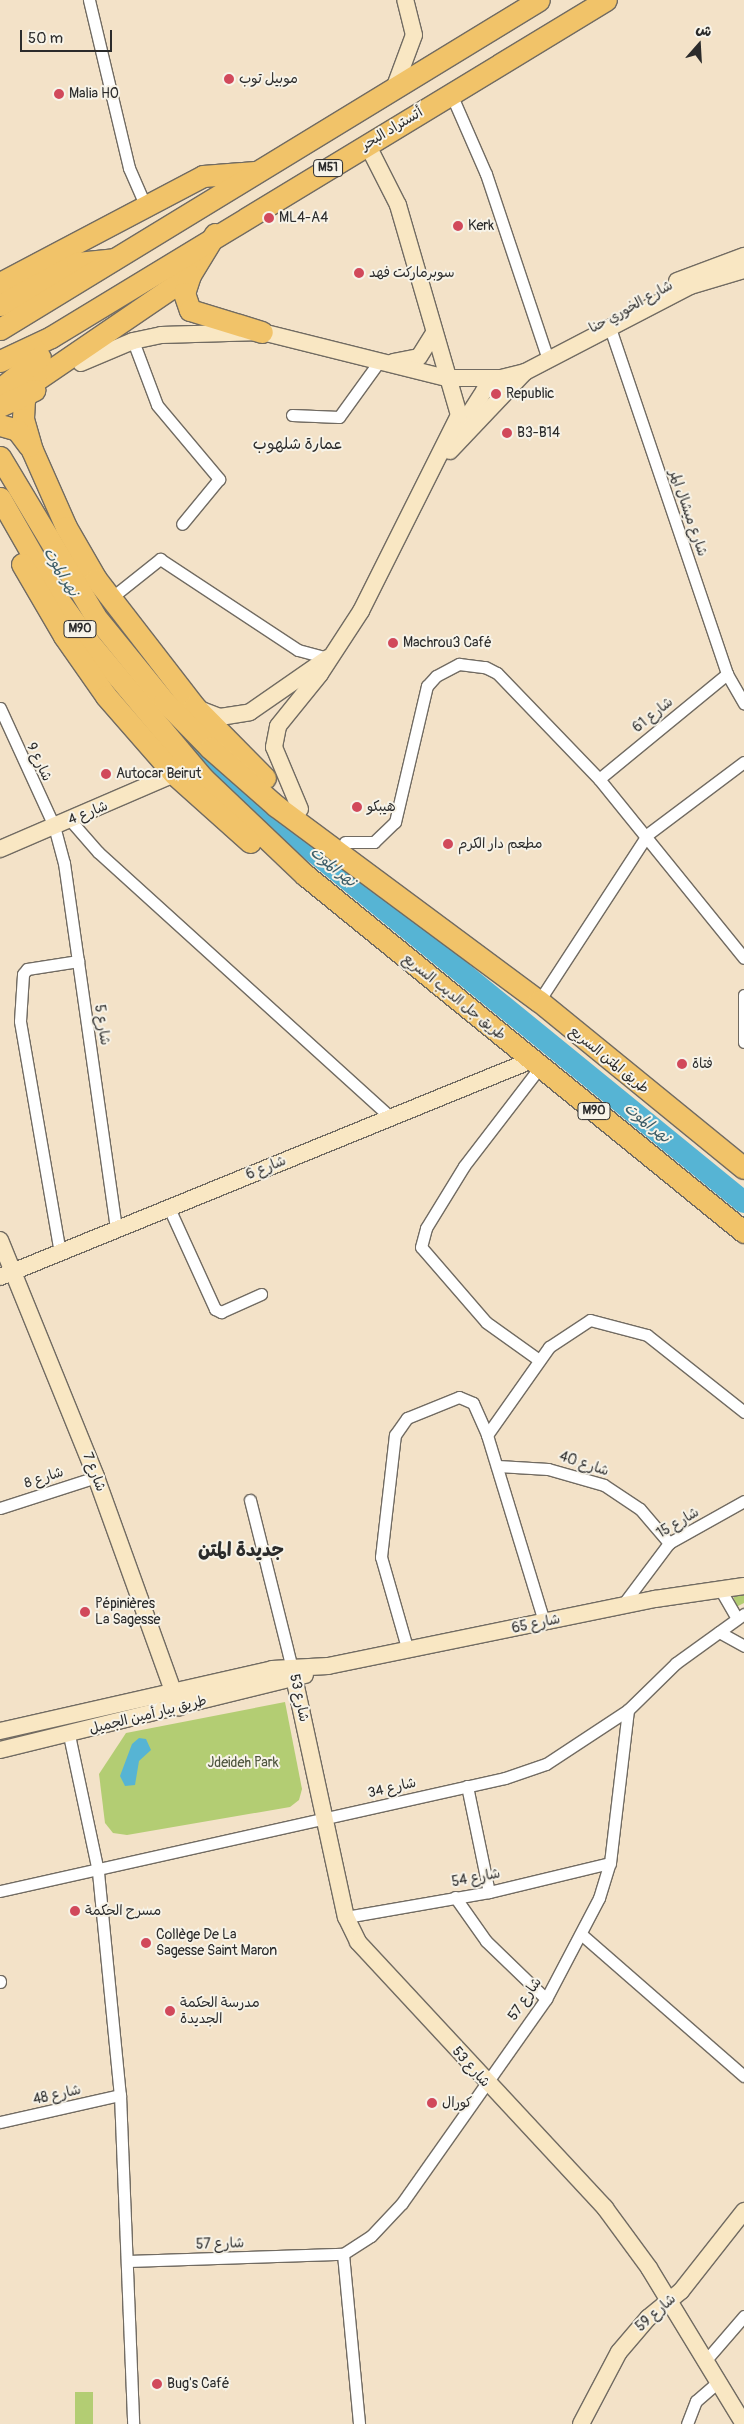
<!DOCTYPE html>
<html>
<head>
<meta charset="utf-8">
<style>
  body { margin:0 }
  #map { position:relative; width:744px; height:2424px; overflow:hidden; background:#f3e2c8; font-family:Pangolin,"Playpen Sans Arabic",sans-serif }
  div>[style] { position:absolute }
  [style*='--x'] { left:calc(var(--x)*1px); top:calc(var(--y)*1px); width:calc(var(--w)*1px); rotate:calc(var(--a)*1deg) }
  .green>* { inset:0; background:#b3cd73; transform-origin:0 0 }
  .water>* { inset:0; background:#56b4d4 }
  .river>* { height:22px; margin:-11px; padding:0 11px; transform-origin:11px; border-radius:11px; background:#56b4d4 }
  .roads { filter:drop-shadow(1px 0 #716b62) drop-shadow(-1px 0 #716b62) drop-shadow(0 1px #716b62) drop-shadow(0 -1px #716b62) }
  .street>* { height:11px; margin:-5.5px; padding:0 5.5px; transform-origin:5.5px; border-radius:5.5px; background:#fff }
  .secondary>* { height:16px; margin:-8px; padding:0 8px; transform-origin:8px; border-radius:8px; background:#f9e7c3 }
  .highway>* { height:21px; margin:-10.5px; padding:0 10.5px; transform-origin:10.5px; border-radius:10.5px; background:#f1c369 }
  .dots>* { width:14px; height:14px; translate:-50% -50%; box-sizing:border-box; border:2px solid #f7f3e8; border-radius:50% }
  span { translate:-50% -50%; white-space:nowrap; text-align:center; line-height:1.15; -webkit-text-stroke:4px #f7f3e8; paint-order:stroke }
  .shield-label span { padding:1px 4px; background:#f7f3e8; border:1px solid; border-radius:4px; -webkit-text-stroke-width:0 }
  .shield-label { font-size:12px; color:#2b2b2b; font-weight:700 }
  .poi-label { font-size:14px; color:#2b2b2b }
  .left { translate:0 -50%; text-align:left }
  .street-label { font-size:14px; color:#2b2b2b }
  .park-label { font-size:14px; color:#4d543d }
  .water-label { font-size:15px; color:#3a5b66; font-style:italic }
  .quarter-label { font-size:16px; color:#2b2b2b }
  .district-label { font-size:19px; color:#2b2b2b; font-weight:700 }
  .north { position:absolute; left:674px; top:20px; width:50px; height:50px; -webkit-text-stroke:4px #f7f3e8; paint-order:stroke; rotate:19deg; font-size:14px; font-weight:700; line-height:20px; text-align:center; color:#2b2b2b }
  .north::after { content:''; display:block; margin:auto; width:18px; height:22px; background:#2b2b2b; clip-path:polygon(50% 0,100% 100%,50% 72%,0 100%) }
  .scale { position:absolute; left:20px; top:30px; width:92px; height:22px; box-sizing:border-box; border:2px solid #2b2b2b; border-top:0; padding-left:6px; font-size:15px; line-height:18px; white-space:nowrap; color:#2b2b2b; -webkit-text-stroke:4px #f7f3e8; paint-order:stroke }
</style>
</head>
<body>
<div id="map">
  <div class="green">
    <i style="clip-path:polygon(744px 1594px,744px 1603px,736px 1607px,733px 1595px)"></i>
    <i style="clip-path:polygon(285px 1702px,302px 1789px,299px 1800px,290px 1807px,127px 1835px,113px 1833px,105px 1823px,99px 1774px,126px 1733px)"></i>
    <i style="left:75px;top:2392px;width:18px;height:32px"></i>
  </div>
  <div class="water">
    <i style="clip-path:polygon(139px 1738px,146px 1739px,151px 1750px,139px 1761px,135px 1785px,125px 1786px,120px 1776px,132px 1744px)"></i>
  </div>
  <div class="river">
    <i style="--x:155;--y:703;--w:73;--a:51.1"></i>
    <i style="--x:201;--y:760;--w:700;--a:39.15"></i>
  </div>
  <div class="roads">
    <div class="street">
      <i style="--x:89;--y:0;--w:173;--a:76.6"></i>
      <i style="--x:129;--y:168;--w:43;--a:66.4"></i>
      <i style="--x:451;--y:94;--w:87;--a:66.4"></i>
      <i style="--x:486;--y:174;--w:189;--a:71.5"></i>
      <i style="--x:610;--y:328;--w:365;--a:71.3"></i>
      <i style="--x:727;--y:674;--w:34;--a:60"></i>
      <i style="--x:133;--y:341;--w:68;--a:69.4"></i>
      <i style="--x:157;--y:405;--w:97;--a:50"></i>
      <i style="--x:219;--y:479;--w:58;--a:129.4"></i>
      <i style="--x:292;--y:415;--w:47;--a:2.4"></i>
      <i style="--x:339;--y:417;--w:67;--a:-54.2"></i>
      <i style="--x:111;--y:598;--w:63;--a:-38.5"></i>
      <i style="--x:160;--y:559;--w:165;--a:33.4"></i>
      <i style="--x:298;--y:650;--w:31;--a:15"></i>
      <i style="--x:0;--y:708;--w:130;--a:65.4"></i>
      <i style="--x:54;--y:826;--w:38;--a:75"></i>
      <i style="--x:64;--y:863;--w:371;--a:81.9"></i>
      <i style="--x:599;--y:779;--w:166;--a:-39.4"></i>
      <i style="--x:70;--y:820;--w:43;--a:48.8"></i>
      <i style="--x:98;--y:852;--w:394;--a:42.2"></i>
      <i style="--x:345;--y:842;--w:29;--a:0"></i>
      <i style="--x:374;--y:842;--w:29;--a:-44"></i>
      <i style="--x:395;--y:822;--w:140;--a:-76.8"></i>
      <i style="--x:427;--y:686;--w:13;--a:-48"></i>
      <i style="--x:436;--y:676;--w:26;--a:-28"></i>
      <i style="--x:459;--y:664;--w:26;--a:7"></i>
      <i style="--x:485;--y:667;--w:13;--a:27"></i>
      <i style="--x:497;--y:673;--w:147;--a:46.1"></i>
      <i style="--x:599;--y:779;--w:230;--a:51"></i>
      <i style="--x:744;--y:995;--w:47;--a:90"></i>
      <i style="--x:539;--y:1001;--w:199;--a:-56.9"></i>
      <i style="--x:648;--y:834;--w:120;--a:-36.9"></i>
      <i style="--x:169;--y:1208;--w:111;--a:65.5"></i>
      <i style="--x:215;--y:1309;--w:7;--a:27"></i>
      <i style="--x:221;--y:1312;--w:44;--a:-24.2"></i>
      <i style="--x:60;--y:1253;--w:235;--a:-99.8"></i>
      <i style="--x:20;--y:1021;--w:47;--a:-86.3"></i>
      <i style="--x:23;--y:974;--w:6;--a:-51"></i>
      <i style="--x:27;--y:969;--w:52;--a:-8.9"></i>
      <i style="--x:539;--y:1360;--w:65;--a:-144.4"></i>
      <i style="--x:486;--y:1322;--w:99;--a:-130.9"></i>
      <i style="--x:421;--y:1247;--w:20;--a:-75"></i>
      <i style="--x:426;--y:1228;--w:73;--a:-58.5"></i>
      <i style="--x:464;--y:1166;--w:125;--a:-52.5"></i>
      <i style="--x:487;--y:1435;--w:108;--a:-54.8"></i>
      <i style="--x:549;--y:1347;--w:49;--a:-33.4"></i>
      <i style="--x:590;--y:1320;--w:59;--a:14.7"></i>
      <i style="--x:647;--y:1335;--w:124;--a:38.4"></i>
      <i style="--x:498;--y:1466;--w:50;--a:3.4"></i>
      <i style="--x:548;--y:1469;--w:58;--a:15.9"></i>
      <i style="--x:604;--y:1485;--w:43;--a:33.7"></i>
      <i style="--x:640;--y:1509;--w:45;--a:49.5"></i>
      <i style="--x:250;--y:1500;--w:173;--a:76"></i>
      <i style="--x:0;--y:1508;--w:101;--a:-17.9"></i>
      <i style="--x:720;--y:1589;--w:34;--a:60"></i>
      <i style="--x:621;--y:1607;--w:80;--a:-53.1"></i>
      <i style="--x:669;--y:1543;--w:86;--a:-29.2"></i>
      <i style="--x:719;--y:1632;--w:29;--a:29"></i>
      <i style="--x:408;--y:1651;--w:98;--a:-106"></i>
      <i style="--x:381;--y:1557;--w:123;--a:-83.5"></i>
      <i style="--x:395;--y:1435;--w:21;--a:-55"></i>
      <i style="--x:407;--y:1418;--w:56;--a:-22"></i>
      <i style="--x:459;--y:1397;--w:15;--a:23"></i>
      <i style="--x:473;--y:1403;--w:35;--a:66"></i>
      <i style="--x:487;--y:1435;--w:195;--a:73"></i>
      <i style="--x:69;--y:1735;--w:140;--a:78"></i>
      <i style="--x:98;--y:1872;--w:224;--a:84.4"></i>
      <i style="--x:120;--y:2095;--w:329;--a:87.7"></i>
      <i style="--x:467;--y:1786;--w:108;--a:78.3"></i>
      <i style="--x:0;--y:1891;--w:517;--a:-12.61"></i>
      <i style="--x:505;--y:1778;--w:43;--a:-18.9"></i>
      <i style="--x:546;--y:1764;--w:98;--a:-33.4"></i>
      <i style="--x:628;--y:1710;--w:67;--a:-44.4"></i>
      <i style="--x:676;--y:1663;--w:84;--a:-35.8"></i>
      <i style="--x:455;--y:1897;--w:54;--a:54.8"></i>
      <i style="--x:486;--y:1941;--w:83;--a:44"></i>
      <i style="--x:346;--y:1917;--w:145;--a:-9.9"></i>
      <i style="--x:489;--y:1892;--w:124;--a:-13.5"></i>
      <i style="--x:581;--y:1934;--w:216;--a:41.1"></i>
      <i style="--x:0;--y:1981;--w:1;--a:90"></i>
      <i style="--x:0;--y:2122;--w:123;--a:-12.7"></i>
      <i style="--x:343;--y:2254;--w:171;--a:84.6"></i>
      <i style="--x:128;--y:2261;--w:215;--a:-1.9"></i>
      <i style="--x:343;--y:2254;--w:33;--a:-33"></i>
      <i style="--x:371;--y:2236;--w:45;--a:-46.8"></i>
      <i style="--x:402;--y:2203;--w:250;--a:-54.8"></i>
      <i style="--x:546;--y:1999;--w:114;--a:-62.3"></i>
      <i style="--x:599;--y:1898;--w:37;--a:-73"></i>
      <i style="--x:610;--y:1863;--w:154;--a:-83.3"></i>
      <i style="--x:706;--y:2360;--w:58;--a:-49.2"></i>
      <i style="--x:687;--y:2424;--w:25;--a:-69"></i>
      <i style="--x:696;--y:2401;--w:29;--a:-41"></i>
    </div>
    <div class="secondary">
      <i style="--x:395;--y:86;--w:54;--a:-69.6"></i>
      <i style="--x:414;--y:35;--w:36;--a:-104"></i>
      <i style="--x:677;--y:281;--w:72;--a:-20.5"></i>
      <i style="--x:393;--y:362;--w:26;--a:-11"></i>
      <i style="--x:419;--y:357;--w:28;--a:-58"></i>
      <i style="--x:81;--y:363;--w:56;--a:-22.9"></i>
      <i style="--x:133;--y:341;--w:29;--a:-12"></i>
      <i style="--x:161;--y:335;--w:101;--a:-1.7"></i>
      <i style="--x:262;--y:332;--w:191;--a:14"></i>
      <i style="--x:447;--y:378;--w:54;--a:0"></i>
      <i style="--x:501;--y:378;--w:25;--a:-14"></i>
      <i style="--x:525;--y:372;--w:186;--a:-27.5"></i>
      <i style="--x:690;--y:286;--w:56;--a:-16.5"></i>
      <i style="--x:459;--y:430;--w:46;--a:-57.3"></i>
      <i style="--x:484;--y:391;--w:21;--a:-37"></i>
      <i style="--x:450;--y:451;--w:108;--a:-46.5"></i>
      <i style="--x:199;--y:709;--w:22;--a:21"></i>
      <i style="--x:220;--y:717;--w:30;--a:-9"></i>
      <i style="--x:250;--y:712;--w:95;--a:-34.7"></i>
      <i style="--x:300;--y:809;--w:67;--a:-112.8"></i>
      <i style="--x:274;--y:747;--w:21;--a:-79"></i>
      <i style="--x:278;--y:726;--w:67;--a:-51.1"></i>
      <i style="--x:320;--y:674;--w:75;--a:-56.9"></i>
      <i style="--x:361;--y:611;--w:219;--a:-63.4"></i>
      <i style="--x:459;--y:415;--w:219;--a:-106.2"></i>
      <i style="--x:398;--y:205;--w:68;--a:-116.9"></i>
      <i style="--x:0;--y:849;--w:189;--a:-23.3"></i>
      <i style="--x:0;--y:1240;--w:256;--a:67.9"></i>
      <i style="--x:96;--y:1477;--w:245;--a:70.2"></i>
      <i style="--x:0;--y:1277;--w:575;--a:-22.19"></i>
      <i style="--x:292;--y:1668;--w:255;--a:77.8"></i>
      <i style="--x:346;--y:1917;--w:28;--a:64"></i>
      <i style="--x:358;--y:1942;--w:363;--a:47.1"></i>
      <i style="--x:605;--y:2208;--w:74;--a:53.7"></i>
      <i style="--x:649;--y:2268;--w:183;--a:58.7"></i>
      <i style="--x:0;--y:1731;--w:279;--a:-12.8"></i>
      <i style="--x:272;--y:1669;--w:56;--a:-3.1"></i>
      <i style="--x:328;--y:1666;--w:334;--a:-11.6"></i>
      <i style="--x:655;--y:1599;--w:90;--a:-8.3"></i>
      <i style="--x:0;--y:1750;--w:314;--a:-13.8"></i>
      <i style="--x:581;--y:2424;--w:81;--a:-62.2"></i>
      <i style="--x:619;--y:2352;--w:45;--a:-49.5"></i>
      <i style="--x:648;--y:2318;--w:43;--a:-39.3"></i>
      <i style="--x:681;--y:2291;--w:102;--a:-51.8"></i>
    </div>
    <div class="highway">
      <i style="--x:215;--y:234;--w:48;--a:121.4"></i>
      <i style="--x:190;--y:275;--w:186;--a:145.7"></i>
      <i style="--x:36;--y:380;--w:22;--a:122"></i>
      <i style="--x:24;--y:399;--w:20;--a:93"></i>
      <i style="--x:23;--y:419;--w:32;--a:74"></i>
      <i style="--x:32;--y:450;--w:84;--a:66.2"></i>
      <i style="--x:66;--y:527;--w:60;--a:60"></i>
      <i style="--x:96;--y:579;--w:160;--a:52.3"></i>
      <i style="--x:194;--y:706;--w:101;--a:45.4"></i>
      <i style="--x:190;--y:275;--w:19;--a:108"></i>
      <i style="--x:184;--y:293;--w:18;--a:71"></i>
      <i style="--x:190;--y:310;--w:75;--a:17"></i>
      <i style="--x:0;--y:283;--w:229;--a:-27.8"></i>
      <i style="--x:203;--y:176;--w:52;--a:-4.4"></i>
      <i style="--x:0;--y:305;--w:88;--a:-28.6"></i>
      <i style="--x:77;--y:263;--w:37;--a:-6"></i>
      <i style="--x:0;--y:329;--w:631;--a:-31.4"></i>
      <i style="--x:0;--y:361;--w:56;--a:-25.2"></i>
      <i style="--x:51;--y:337;--w:649;--a:-31.27"></i>
      <i style="--x:0;--y:389;--w:51;--a:-38.7"></i>
      <i style="--x:0;--y:406;--w:38;--a:-25"></i>
      <i style="--x:0;--y:425;--w:18;--a:16"></i>
      <i style="--x:17;--y:430;--w:20;--a:53"></i>
      <i style="--x:0;--y:457;--w:185;--a:59.1"></i>
      <i style="--x:95;--y:616;--w:109;--a:50.9"></i>
      <i style="--x:164;--y:701;--w:66;--a:45.6"></i>
      <i style="--x:210;--y:748;--w:88;--a:41.3"></i>
      <i style="--x:276;--y:806;--w:327;--a:36.6"></i>
      <i style="--x:539;--y:1001;--w:264;--a:39.2"></i>
      <i style="--x:0;--y:498;--w:113;--a:60.3"></i>
      <i style="--x:56;--y:596;--w:55;--a:54.6"></i>
      <i style="--x:88;--y:641;--w:177;--a:50"></i>
      <i style="--x:202;--y:777;--w:142;--a:43.6"></i>
      <i style="--x:305;--y:875;--w:566;--a:39.12"></i>
      <i style="--x:22;--y:564;--w:83;--a:59.7"></i>
      <i style="--x:64;--y:636;--w:73;--a:55"></i>
      <i style="--x:106;--y:696;--w:103;--a:48.9"></i>
      <i style="--x:174;--y:774;--w:102;--a:41.8"></i>
    </div>
  </div>
  <div class="dots">
    <i style="left:229px;top:79px;background:#d1495b"></i>
    <i style="left:59px;top:94px;background:#d1495b"></i>
    <i style="left:269px;top:218px;background:#d1495b"></i>
    <i style="left:458px;top:226px;background:#d1495b"></i>
    <i style="left:359px;top:273px;background:#d1495b"></i>
    <i style="left:496px;top:394px;background:#d1495b"></i>
    <i style="left:507px;top:433px;background:#d1495b"></i>
    <i style="left:393px;top:643px;background:#d1495b"></i>
    <i style="left:106px;top:774px;background:#d1495b"></i>
    <i style="left:357px;top:807px;background:#d1495b"></i>
    <i style="left:448px;top:844px;background:#d1495b"></i>
    <i style="left:682px;top:1064px;background:#d1495b"></i>
    <i style="left:85px;top:1612px;background:#d1495b"></i>
    <i style="left:75px;top:1911px;background:#d1495b"></i>
    <i style="left:146px;top:1943px;background:#d1495b"></i>
    <i style="left:170px;top:2011px;background:#d1495b"></i>
    <i style="left:432px;top:2103px;background:#d1495b"></i>
    <i style="left:157px;top:2384px;background:#d1495b"></i>
  </div>
  <div class="shield-label">
    <span style="left:328px;top:168px">M51</span>
    <span style="left:80px;top:629px">M90</span>
    <span style="left:594px;top:1111px">M90</span>
  </div>
  <div class="poi-label">
    <span class="left" style="left:239px;top:79px">موبيل توب</span>
    <span class="left" style="left:69px;top:94px">Malia HO</span>
    <span class="left" style="left:279px;top:218px">ML4-A4</span>
    <span class="left" style="left:468px;top:226px">Kerk</span>
    <span class="left" style="left:369px;top:273px">سوبرماركت فهد</span>
    <span class="left" style="left:506px;top:394px">Republic</span>
    <span class="left" style="left:517px;top:433px">B3-B14</span>
    <span class="left" style="left:403px;top:643px">Machrou3 Café</span>
    <span class="left" style="left:116px;top:774px">Autocar Beirut</span>
    <span class="left" style="left:367px;top:807px">هيبكو</span>
    <span class="left" style="left:458px;top:844px">مطعم دار الكرم</span>
    <span class="left" style="left:692px;top:1064px">فتاة</span>
    <span class="left" style="left:95px;top:1612px">Pépinières<br>La Sagesse</span>
    <span class="left" style="left:85px;top:1911px">مسرح الحكمة</span>
    <span class="left" style="left:156px;top:1943px">Collège De La<br>Sagesse Saint Maron</span>
    <span class="left" style="left:180px;top:2011px">مدرسة الحكمة<br>الجديدة</span>
    <span class="left" style="left:442px;top:2103px">كورال</span>
    <span class="left" style="left:167px;top:2384px">Bug's Café</span>
  </div>
  <div class="street-label">
    <span style="left:392px;top:129px;rotate:-31deg">أتستراد البحر</span>
    <span style="left:631px;top:307px;rotate:-29deg">شارع الخوري حنا</span>
    <span style="left:688px;top:513px;rotate:71deg">شارع ميشال المر</span>
    <span style="left:653px;top:715px;rotate:-39deg">شارع 61</span>
    <span style="left:39px;top:762px;rotate:65deg">شارع 9</span>
    <span style="left:88px;top:813px;rotate:-22deg">شارع 4</span>
    <span style="left:454px;top:997px;rotate:39deg">طريق جل الديب السريع</span>
    <span style="left:102px;top:1025px;rotate:81deg">شارع 5</span>
    <span style="left:609px;top:1060px;rotate:39deg">طريق المتن السريع</span>
    <span style="left:266px;top:1168px;rotate:-22deg">شارع 6</span>
    <span style="left:584px;top:1464px;rotate:18deg">شارع 40</span>
    <span style="left:94px;top:1472px;rotate:69deg">شارع 7</span>
    <span style="left:44px;top:1478px;rotate:-18deg">شارع 8</span>
    <span style="left:678px;top:1523px;rotate:-31deg">شارع 15</span>
    <span style="left:536px;top:1624px;rotate:-12deg">شارع 65</span>
    <span style="left:299px;top:1698px;rotate:78deg">شارع 53</span>
    <span style="left:148px;top:1715px;rotate:-14deg">طريق بيار أمين الجميل</span>
    <span style="left:392px;top:1788px;rotate:-13deg">شارع 34</span>
    <span style="left:476px;top:1878px;rotate:-11deg">شارع 54</span>
    <span style="left:525px;top:1999px;rotate:-56deg">شارع 57</span>
    <span style="left:471px;top:2067px;rotate:48deg">شارع 53</span>
    <span style="left:57px;top:2095px;rotate:-13deg">شارع 48</span>
    <span style="left:220px;top:2244px;rotate:-2deg">شارع 57</span>
    <span style="left:656px;top:2313px;rotate:-42deg">شارع 59</span>
  </div>
  <div class="park-label">
    <span style="left:243px;top:1763px">Jdeideh Park</span>
  </div>
  <div class="water-label">
    <span style="left:61px;top:572px;rotate:59deg">نهر الموت</span>
    <span style="left:333px;top:867px;rotate:39deg">نهر الموت</span>
    <span style="left:647px;top:1123px;rotate:39deg">نهر الموت</span>
  </div>
  <div class="quarter-label">
    <span style="left:298px;top:444px">عمارة شلهوب</span>
  </div>
  <div class="district-label">
    <span style="left:241px;top:1551px">جديدة المتن</span>
  </div>
  <div class="north">ش</div>
  <div class="scale">50 m</div>
</div>
</body>
</html>
